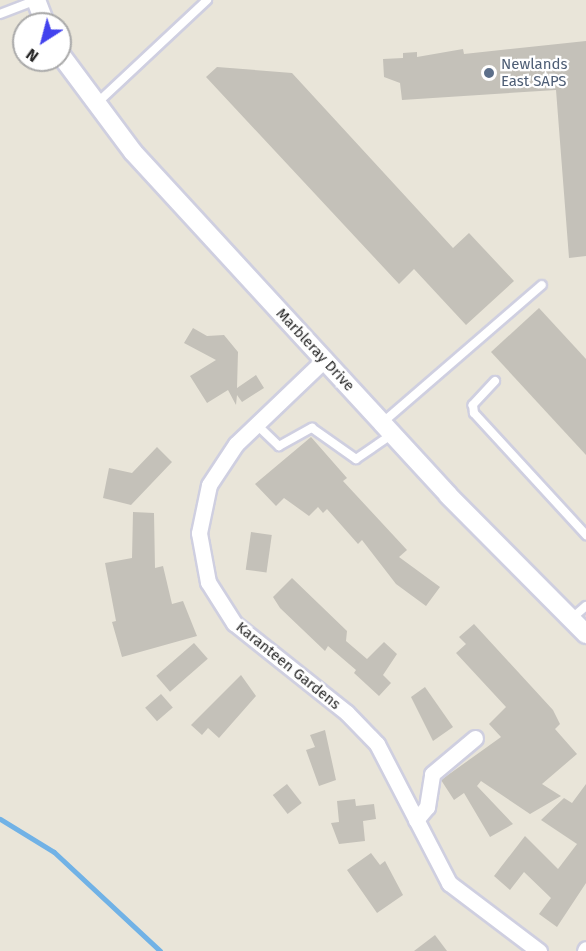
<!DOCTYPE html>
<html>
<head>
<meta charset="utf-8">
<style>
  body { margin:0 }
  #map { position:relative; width:586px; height:951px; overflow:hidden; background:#e9e5d9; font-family:"Fira Sans",sans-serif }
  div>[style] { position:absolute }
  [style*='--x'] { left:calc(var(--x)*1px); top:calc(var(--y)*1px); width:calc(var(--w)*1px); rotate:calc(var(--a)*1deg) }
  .stream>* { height:5px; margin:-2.5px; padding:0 2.5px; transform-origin:2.5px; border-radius:2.5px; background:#71b2e6 }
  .building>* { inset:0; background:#c4c1b9; transform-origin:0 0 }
  .roads { filter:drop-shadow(2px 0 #cfcfe0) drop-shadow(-2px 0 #cfcfe0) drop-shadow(0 2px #cfcfe0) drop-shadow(0 -2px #cfcfe0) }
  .service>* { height:8px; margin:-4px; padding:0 4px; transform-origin:4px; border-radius:4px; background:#fff }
  .minor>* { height:15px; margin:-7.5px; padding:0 7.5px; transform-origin:7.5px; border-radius:7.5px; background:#fff }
  .tertiary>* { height:18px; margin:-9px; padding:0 9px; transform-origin:9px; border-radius:9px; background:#fff }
  .dots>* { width:16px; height:16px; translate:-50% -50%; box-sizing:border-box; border:3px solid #fff; border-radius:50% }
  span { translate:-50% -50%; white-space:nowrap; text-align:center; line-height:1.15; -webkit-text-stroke:4.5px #fff; paint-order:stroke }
  .service-label { font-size:15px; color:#4e5e75 }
  .left { translate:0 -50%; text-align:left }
  .street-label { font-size:15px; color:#272727 }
  .north { position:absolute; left:12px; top:12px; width:60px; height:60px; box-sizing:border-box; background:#fff; border:2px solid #a9a9a9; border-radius:50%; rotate:216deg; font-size:16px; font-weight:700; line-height:24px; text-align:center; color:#272727 }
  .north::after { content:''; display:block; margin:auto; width:21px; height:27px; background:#4242ee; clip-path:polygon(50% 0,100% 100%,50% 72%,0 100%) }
</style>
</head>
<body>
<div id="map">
  <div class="stream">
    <i style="--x:0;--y:819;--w:63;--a:31.4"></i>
    <i style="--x:54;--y:852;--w:145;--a:43"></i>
  </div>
  <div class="building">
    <i style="clip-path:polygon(586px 41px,586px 256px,569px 258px,556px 90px,402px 100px,400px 83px,384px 77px,383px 59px,403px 58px,403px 53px,417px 52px,417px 57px,463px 49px,464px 54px)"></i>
    <i style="clip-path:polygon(217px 67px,292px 73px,453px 248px,469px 233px,514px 281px,466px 325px,414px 269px,399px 284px,206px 77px)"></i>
    <i style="clip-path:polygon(539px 308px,586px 359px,586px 455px,491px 352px)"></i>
    <i style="clip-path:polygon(193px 328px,207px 336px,224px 335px,238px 352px,237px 388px,256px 375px,264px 388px,242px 402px,237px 395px,236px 405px,228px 390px,207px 403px,190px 376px,216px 360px,184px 343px)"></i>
    <i style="clip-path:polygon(311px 437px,347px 478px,343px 481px,407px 550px,399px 557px,440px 587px,426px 606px,396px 584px,362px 540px,358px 544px,327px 509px,323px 513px,318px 507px,309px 516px,284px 498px,276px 506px,255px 484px)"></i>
    <i style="clip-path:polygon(157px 447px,172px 462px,131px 505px,103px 498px,109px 468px,132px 473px)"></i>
    <i style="clip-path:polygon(133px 512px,154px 513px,155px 568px,163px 566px,172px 604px,183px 601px,197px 636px,122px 657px,112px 622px,116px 621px,105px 563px,132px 558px)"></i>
    <i style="left:251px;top:532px;width:21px;height:38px;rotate:8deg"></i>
    <i style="clip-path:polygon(292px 578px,347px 631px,346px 641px,367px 659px,384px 642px,397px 654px,383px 675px,391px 683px,379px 696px,354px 673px,356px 670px,328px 646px,325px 651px,280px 608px,273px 597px)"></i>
    <i style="clip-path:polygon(474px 624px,553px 710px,560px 724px,555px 729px,577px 754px,542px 784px,561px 796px,530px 814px,481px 781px,477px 786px,513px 824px,490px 837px,464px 793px,454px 800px,441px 780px,501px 737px,489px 724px,506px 707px,456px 653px,466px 644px,459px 637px)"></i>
    <i style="left:194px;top:643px;width:21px;height:50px;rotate:49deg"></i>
    <i style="clip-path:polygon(241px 675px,256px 696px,219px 738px,208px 728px,202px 735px,191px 725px)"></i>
    <i style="clip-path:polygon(425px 687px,453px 727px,433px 741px,411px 697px)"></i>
    <i style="left:161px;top:694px;width:18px;height:21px;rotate:49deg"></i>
    <i style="clip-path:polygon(325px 730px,336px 780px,319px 786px,306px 750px,315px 747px,310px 735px)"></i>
    <i style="left:287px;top:784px;width:24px;height:18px;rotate:52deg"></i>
    <i style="clip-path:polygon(586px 784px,586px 883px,557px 927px,539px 914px,551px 898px,524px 872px,510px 890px,494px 876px,525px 836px,558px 869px,577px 844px,541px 820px,564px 798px,572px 803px)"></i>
    <i style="clip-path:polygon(355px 799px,356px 806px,374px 804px,376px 819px,363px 821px,365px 841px,339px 844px,331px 823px,339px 822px,337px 801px)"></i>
    <i style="clip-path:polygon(371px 853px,380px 865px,385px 861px,403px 895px,377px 913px,347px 870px)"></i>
    <i style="clip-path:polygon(435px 935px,447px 951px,414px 951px)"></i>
  </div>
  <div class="roads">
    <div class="service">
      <i style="--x:0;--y:14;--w:39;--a:-21"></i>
      <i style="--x:96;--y:104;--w:152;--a:-43.1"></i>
      <i style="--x:495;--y:381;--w:33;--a:133"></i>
      <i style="--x:473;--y:405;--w:8;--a:83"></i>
      <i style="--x:474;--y:413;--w:166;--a:47.4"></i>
      <i style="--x:382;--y:423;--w:211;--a:-40.8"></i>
      <i style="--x:256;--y:424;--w:32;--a:44"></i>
      <i style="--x:279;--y:446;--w:38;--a:-29"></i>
      <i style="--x:312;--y:428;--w:54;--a:35.2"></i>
      <i style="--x:356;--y:459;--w:42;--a:-34.4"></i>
      <i style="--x:571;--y:619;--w:20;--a:-41"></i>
    </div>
    <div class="minor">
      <i style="--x:325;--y:359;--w:123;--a:136.3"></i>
      <i style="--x:236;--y:444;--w:49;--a:123.4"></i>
      <i style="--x:209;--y:485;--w:49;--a:101.8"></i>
      <i style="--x:199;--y:533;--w:50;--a:79.6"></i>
      <i style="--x:208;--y:582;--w:49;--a:57.6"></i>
      <i style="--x:234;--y:623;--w:144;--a:38.5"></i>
      <i style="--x:347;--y:713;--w:43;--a:45.9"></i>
      <i style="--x:377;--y:744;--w:157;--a:62.6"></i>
      <i style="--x:449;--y:883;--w:113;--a:37.1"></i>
      <i style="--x:416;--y:820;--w:17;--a:-50"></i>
      <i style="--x:427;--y:807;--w:33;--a:-81"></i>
      <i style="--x:432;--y:774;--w:56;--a:-39.9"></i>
      <i style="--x:585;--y:951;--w:2;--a:-63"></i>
    </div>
    <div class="tertiary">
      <i style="--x:36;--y:0;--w:26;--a:69"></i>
      <i style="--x:60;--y:54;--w:122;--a:53.3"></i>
      <i style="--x:133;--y:152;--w:466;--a:47.4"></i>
      <i style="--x:448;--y:495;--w:196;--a:45.2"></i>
    </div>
  </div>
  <div class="dots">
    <i style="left:489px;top:73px;background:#5c6f8a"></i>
  </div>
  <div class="service-label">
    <span class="left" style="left:501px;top:73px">Newlands<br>East SAPS</span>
  </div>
  <div class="street-label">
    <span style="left:315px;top:350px;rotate:47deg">Marbleray Drive</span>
    <span style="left:288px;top:666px;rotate:39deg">Karanteen Gardens</span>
  </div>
  <div class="north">N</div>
</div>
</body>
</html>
